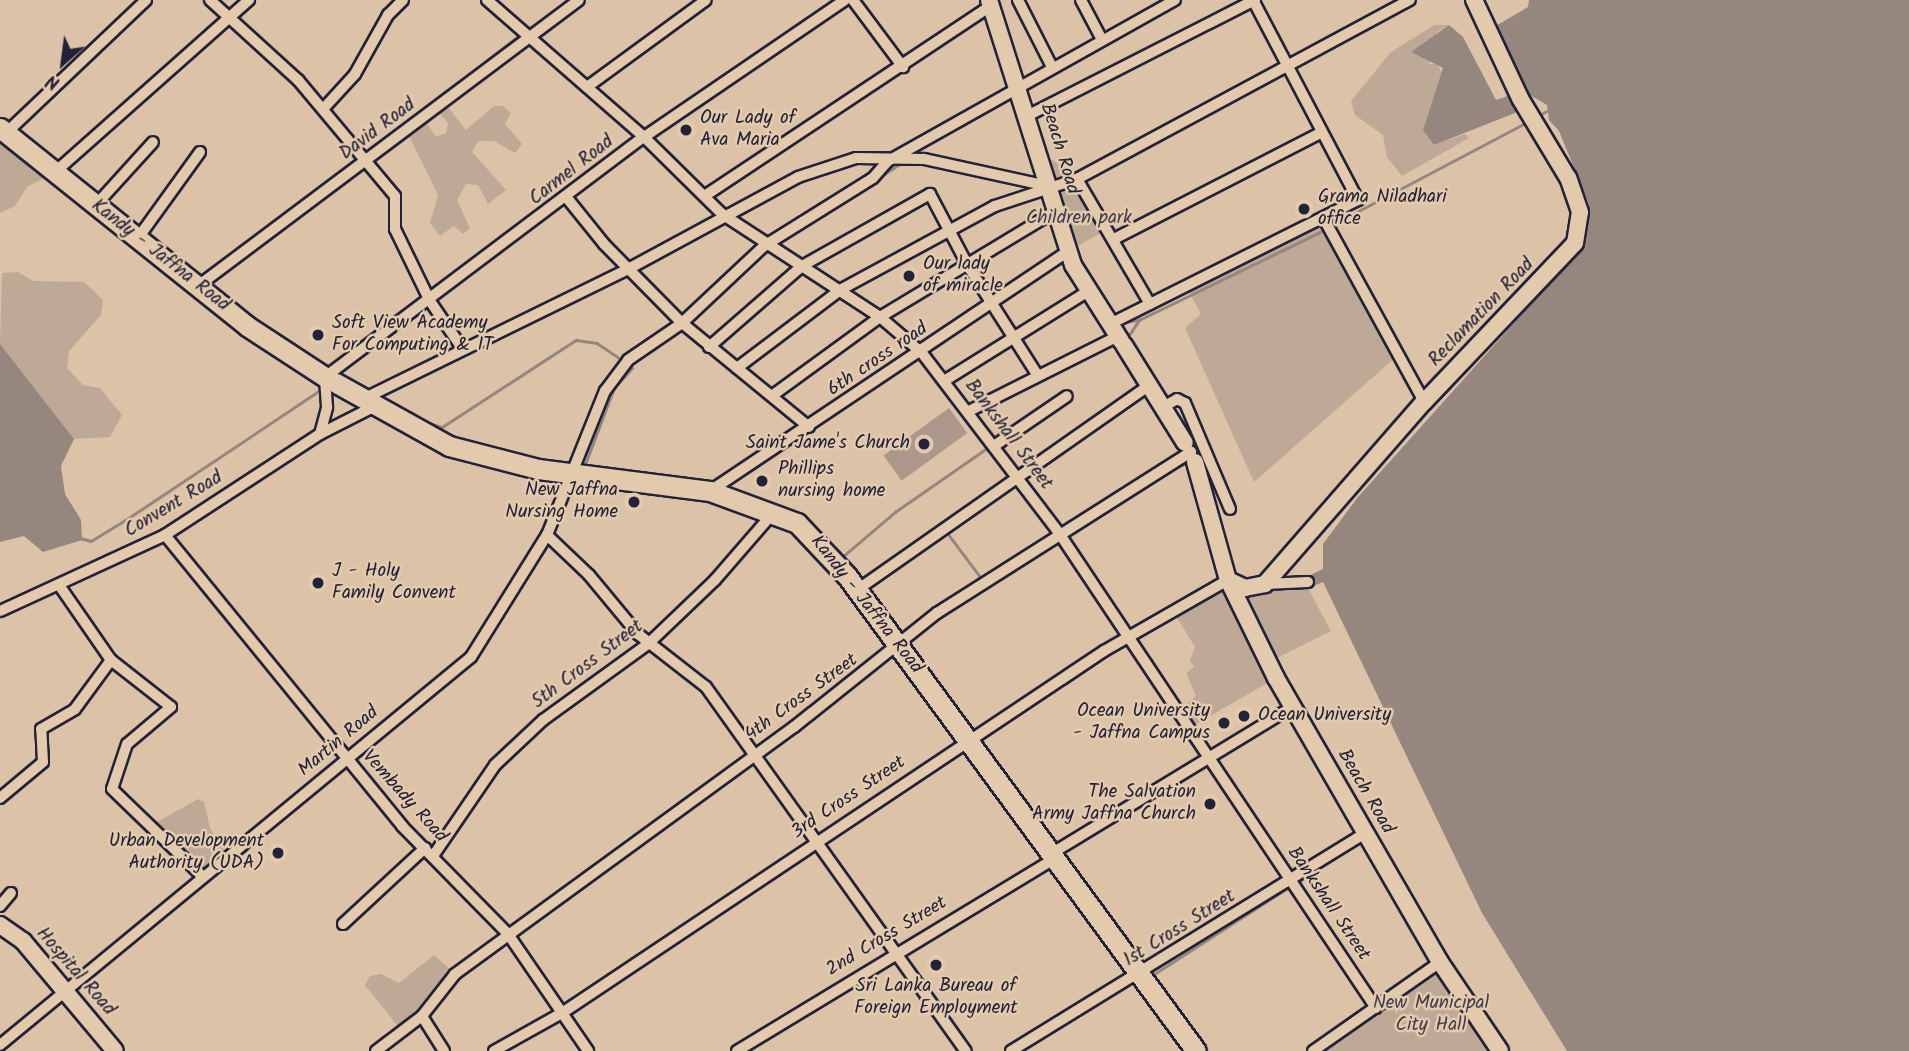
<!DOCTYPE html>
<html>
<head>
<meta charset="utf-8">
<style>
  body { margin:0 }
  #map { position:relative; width:1909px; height:1051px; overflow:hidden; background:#dcc3a7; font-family:Kalam,sans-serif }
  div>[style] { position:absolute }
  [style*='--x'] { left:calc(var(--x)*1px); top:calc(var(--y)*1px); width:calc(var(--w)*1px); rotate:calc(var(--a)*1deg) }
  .green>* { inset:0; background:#bea996 }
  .water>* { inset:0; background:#95867e }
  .stream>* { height:2.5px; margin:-1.25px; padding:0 1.25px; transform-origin:1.25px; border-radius:1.25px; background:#95867e }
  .building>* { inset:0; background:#ab988b; transform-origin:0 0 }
  .roads { filter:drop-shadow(2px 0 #22223b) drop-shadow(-2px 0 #22223b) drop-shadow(0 2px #22223b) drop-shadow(0 -2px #22223b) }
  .street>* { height:10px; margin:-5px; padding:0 5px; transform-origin:5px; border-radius:5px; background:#e4caac }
  .secondary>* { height:16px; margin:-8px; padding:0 8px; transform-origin:8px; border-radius:8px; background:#e4caac }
  .highway>* { height:19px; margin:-9.5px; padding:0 9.5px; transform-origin:9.5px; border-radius:9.5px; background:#e4caac }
  .dots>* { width:19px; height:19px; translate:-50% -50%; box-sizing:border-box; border:4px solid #e4caac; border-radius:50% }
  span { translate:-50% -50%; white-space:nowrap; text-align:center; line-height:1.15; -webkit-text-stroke:5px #e4caac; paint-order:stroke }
  .poi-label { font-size:19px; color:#22223b }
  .left { translate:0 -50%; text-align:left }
  .right { translate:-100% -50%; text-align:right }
  .street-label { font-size:19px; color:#22223b }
  .park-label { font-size:19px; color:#413d4d }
  .north { position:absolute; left:28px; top:28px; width:70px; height:70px; -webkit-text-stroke:5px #e4caac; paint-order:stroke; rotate:208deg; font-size:19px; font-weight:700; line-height:28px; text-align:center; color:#22223b }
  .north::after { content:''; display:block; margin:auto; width:24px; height:32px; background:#22223b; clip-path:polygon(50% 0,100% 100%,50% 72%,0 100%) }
</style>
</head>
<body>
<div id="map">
  <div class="green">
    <i style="clip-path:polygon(1434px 25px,1449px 25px,1437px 32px,1429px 64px,1437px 64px,1442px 73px,1423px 130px,1434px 145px,1465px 134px,1469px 138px,1402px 176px,1387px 157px,1383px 135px,1355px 115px,1351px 101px,1391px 52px)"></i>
    <i style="clip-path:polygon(444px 102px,466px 130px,494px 106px,503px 106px,511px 113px,505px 124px,522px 144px,515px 153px,494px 141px,478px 141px,472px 152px,506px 190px,488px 204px,478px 185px,466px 184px,457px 200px,470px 229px,463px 234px,454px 226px,440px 236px,430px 223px,438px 195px,406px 130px,423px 118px,436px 137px,446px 133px,448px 123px,435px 108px)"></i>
    <i style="clip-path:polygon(0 128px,54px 173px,27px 187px,15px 206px,0 213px)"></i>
    <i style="clip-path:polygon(1053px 160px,1077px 179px,1108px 229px,1069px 251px,1046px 162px)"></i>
    <i style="clip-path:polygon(1324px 219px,1397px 356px,1254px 482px,1185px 328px,1201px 314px,1187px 288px)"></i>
    <i style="clip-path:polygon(18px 272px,33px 281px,84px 282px,103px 300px,101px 315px,69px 351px,67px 368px,83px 385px,100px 388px,122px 415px,110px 437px,74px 439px,0 344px,2px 273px)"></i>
    <i style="clip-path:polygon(1228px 580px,1304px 581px,1331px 631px,1269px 662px,1276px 678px,1191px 727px,1180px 709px,1196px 696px,1186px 673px,1194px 667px,1190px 660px,1195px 647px,1173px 611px)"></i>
    <i style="clip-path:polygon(198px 799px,204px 802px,210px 828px,227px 854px,201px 875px,155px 823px)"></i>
    <i style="clip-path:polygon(434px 955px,455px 974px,422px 1016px,397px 1025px,365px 985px,370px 976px,381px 974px,399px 983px)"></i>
    <i style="clip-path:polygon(1440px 962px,1500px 1051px,1313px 1051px)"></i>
  </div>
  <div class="water">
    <i style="clip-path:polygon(1529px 0,1909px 0,1909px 1051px,1567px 1051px,1482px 913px,1323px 582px,1311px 587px,1306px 577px,1323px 569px,1323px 544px,1358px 497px,1585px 244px,1589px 204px,1559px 131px,1549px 120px,1547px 105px,1523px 91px,1494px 27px,1528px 7px)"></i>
    <i style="clip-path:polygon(1449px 25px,1463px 37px,1496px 100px,1511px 95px,1520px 111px,1434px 145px,1423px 130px,1443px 68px,1411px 52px)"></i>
    <i style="clip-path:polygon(0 344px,74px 439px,61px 466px,65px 494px,81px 520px,82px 540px,43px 552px,24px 536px,0 542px)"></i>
  </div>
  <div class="stream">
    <i style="--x:1539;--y:115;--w:11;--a:-27"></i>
    <i style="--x:414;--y:117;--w:130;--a:-37.8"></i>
    <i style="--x:517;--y:37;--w:7;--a:-98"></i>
    <i style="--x:387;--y:151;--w:21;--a:-37"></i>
    <i style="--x:911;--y:154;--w:14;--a:-30"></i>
    <i style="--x:1332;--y:225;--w:221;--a:-27.8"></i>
    <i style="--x:793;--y:234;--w:133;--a:-33.3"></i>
    <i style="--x:1123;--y:322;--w:16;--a:-7"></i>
    <i style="--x:1139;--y:320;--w:208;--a:-25.9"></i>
    <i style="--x:1127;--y:338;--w:22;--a:-56"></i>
    <i style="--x:1080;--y:349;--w:32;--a:-26"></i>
    <i style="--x:768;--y:351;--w:56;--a:-37.1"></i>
    <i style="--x:928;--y:352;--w:24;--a:-35"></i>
    <i style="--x:629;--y:365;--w:50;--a:-33.7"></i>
    <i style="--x:885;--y:380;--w:42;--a:-33.3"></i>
    <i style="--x:422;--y:421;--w:21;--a:17"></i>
    <i style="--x:442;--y:427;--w:160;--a:-33"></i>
    <i style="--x:576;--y:340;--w:21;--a:8"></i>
    <i style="--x:597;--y:343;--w:32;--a:34"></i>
    <i style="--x:584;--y:467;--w:85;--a:-69.2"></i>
    <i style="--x:614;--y:388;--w:27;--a:-48"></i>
    <i style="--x:1175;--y:468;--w:14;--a:-25"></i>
    <i style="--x:946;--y:531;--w:60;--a:53.1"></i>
    <i style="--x:80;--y:538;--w:11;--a:15"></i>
    <i style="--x:91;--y:541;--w:42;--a:-31.4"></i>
    <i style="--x:127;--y:519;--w:234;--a:-33.7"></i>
    <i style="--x:841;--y:558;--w:71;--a:-40.4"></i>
    <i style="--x:895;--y:512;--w:116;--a:-34.8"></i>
    <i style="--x:1151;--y:659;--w:63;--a:57.3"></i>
    <i style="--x:1290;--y:871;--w:32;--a:-28"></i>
    <i style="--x:1298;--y:882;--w:45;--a:-33.3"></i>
    <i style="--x:1151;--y:976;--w:168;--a:-32.8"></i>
  </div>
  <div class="building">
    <i style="left:949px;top:408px;width:31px;height:81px;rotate:54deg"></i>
  </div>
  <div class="roads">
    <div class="street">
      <i style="--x:210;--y:0;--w:119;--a:42.3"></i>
      <i style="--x:298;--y:80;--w:151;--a:50.1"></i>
      <i style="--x:395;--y:196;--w:33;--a:90"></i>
      <i style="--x:395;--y:229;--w:80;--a:64.1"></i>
      <i style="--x:430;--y:301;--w:57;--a:55.8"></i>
      <i style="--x:487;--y:0;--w:208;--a:41.1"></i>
      <i style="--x:644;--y:137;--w:110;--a:44.6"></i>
      <i style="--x:722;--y:214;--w:189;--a:33.1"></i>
      <i style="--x:880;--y:317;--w:55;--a:40.6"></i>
      <i style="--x:922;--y:353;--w:226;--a:52.7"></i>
      <i style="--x:1059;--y:533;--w:571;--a:56.28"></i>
      <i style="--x:853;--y:0;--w:84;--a:53.3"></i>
      <i style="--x:1018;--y:0;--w:73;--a:63.1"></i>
      <i style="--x:1081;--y:0;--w:43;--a:62.2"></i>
      <i style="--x:587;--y:87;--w:147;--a:-36.2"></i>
      <i style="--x:324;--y:108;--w:46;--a:-47.6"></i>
      <i style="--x:355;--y:74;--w:68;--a:-60.8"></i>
      <i style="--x:388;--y:15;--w:21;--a:-45"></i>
      <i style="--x:1027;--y:116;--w:256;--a:-27"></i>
      <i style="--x:6;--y:133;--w:193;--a:-43.5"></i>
      <i style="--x:54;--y:173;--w:261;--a:-41.6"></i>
      <i style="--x:706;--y:195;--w:342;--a:-33.6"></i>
      <i style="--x:567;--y:198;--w:59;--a:51.2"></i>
      <i style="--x:604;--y:244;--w:111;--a:45.4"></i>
      <i style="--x:682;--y:323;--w:164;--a:39.3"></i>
      <i style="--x:95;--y:206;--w:86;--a:-47.8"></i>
      <i style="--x:1324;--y:219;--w:209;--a:61.3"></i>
      <i style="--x:138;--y:238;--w:106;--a:-54.2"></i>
      <i style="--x:1114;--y:239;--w:232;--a:-27.2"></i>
      <i style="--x:198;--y:286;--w:476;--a:-36.9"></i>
      <i style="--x:1150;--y:304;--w:145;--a:-120.3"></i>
      <i style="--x:1077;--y:179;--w:378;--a:-28.3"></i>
      <i style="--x:1110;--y:324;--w:277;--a:-26.6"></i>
      <i style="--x:1358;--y:200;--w:226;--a:-117.7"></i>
      <i style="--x:709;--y:347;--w:123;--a:-41.1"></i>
      <i style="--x:802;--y:266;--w:147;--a:-29.4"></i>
      <i style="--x:930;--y:194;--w:81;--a:62.2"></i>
      <i style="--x:968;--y:266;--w:130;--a:57.5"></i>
      <i style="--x:737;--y:368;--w:129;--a:-37.1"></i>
      <i style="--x:840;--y:290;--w:176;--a:-28.5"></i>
      <i style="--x:995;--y:206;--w:86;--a:-18.2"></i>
      <i style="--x:944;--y:381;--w:163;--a:-31.9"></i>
      <i style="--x:773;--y:395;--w:132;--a:-36.1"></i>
      <i style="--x:880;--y:317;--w:205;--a:-31.1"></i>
      <i style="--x:365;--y:398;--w:295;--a:-26.1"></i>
      <i style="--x:630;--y:268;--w:191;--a:-28.4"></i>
      <i style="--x:798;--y:177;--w:61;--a:-18.1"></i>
      <i style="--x:856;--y:158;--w:68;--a:0.8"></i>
      <i style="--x:924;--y:159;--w:127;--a:12.3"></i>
      <i style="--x:1161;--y:408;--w:18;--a:-29"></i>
      <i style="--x:1177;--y:399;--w:9;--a:27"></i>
      <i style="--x:1185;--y:403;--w:115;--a:67"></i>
      <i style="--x:969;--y:411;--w:167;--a:-26.7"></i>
      <i style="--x:320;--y:434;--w:28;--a:-75"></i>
      <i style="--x:327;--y:407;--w:30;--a:-94"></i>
      <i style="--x:325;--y:377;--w:399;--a:-37"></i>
      <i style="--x:644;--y:137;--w:243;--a:-34.3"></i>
      <i style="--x:994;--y:446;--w:88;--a:-34.4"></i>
      <i style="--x:710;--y:491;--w:426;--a:-33.8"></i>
      <i style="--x:165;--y:535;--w:375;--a:50.8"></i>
      <i style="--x:402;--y:826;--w:151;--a:45.5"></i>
      <i style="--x:508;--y:934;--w:142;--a:55.6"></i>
      <i style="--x:547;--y:535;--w:58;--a:43.6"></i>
      <i style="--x:589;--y:575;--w:77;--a:50.3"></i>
      <i style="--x:638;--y:634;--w:86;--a:37.9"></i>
      <i style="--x:706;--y:687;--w:447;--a:54.5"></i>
      <i style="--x:1265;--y:584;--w:43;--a:-2.7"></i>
      <i style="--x:59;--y:585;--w:91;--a:55.3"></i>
      <i style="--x:111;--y:660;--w:76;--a:38.1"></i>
      <i style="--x:171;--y:707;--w:57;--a:139.9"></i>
      <i style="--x:127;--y:744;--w:47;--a:108.4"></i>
      <i style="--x:112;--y:789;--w:124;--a:44"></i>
      <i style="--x:857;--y:590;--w:354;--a:-35"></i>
      <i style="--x:0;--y:611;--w:182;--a:-24.7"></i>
      <i style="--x:165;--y:535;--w:185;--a:-33.1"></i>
      <i style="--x:320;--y:434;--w:64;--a:-27"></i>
      <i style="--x:0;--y:798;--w:56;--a:-39.9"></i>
      <i style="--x:43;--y:762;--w:33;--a:-93"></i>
      <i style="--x:41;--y:729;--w:39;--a:-30"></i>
      <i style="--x:75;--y:709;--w:61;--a:-53.7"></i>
      <i style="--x:1054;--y:852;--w:277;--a:-31.3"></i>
      <i style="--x:433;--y:856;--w:110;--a:-55.7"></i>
      <i style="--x:495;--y:765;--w:66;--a:-43.2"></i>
      <i style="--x:543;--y:720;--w:130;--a:-35.9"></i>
      <i style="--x:648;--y:644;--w:93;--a:-43.7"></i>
      <i style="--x:715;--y:580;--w:89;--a:-49.1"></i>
      <i style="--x:0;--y:906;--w:17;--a:-50"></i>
      <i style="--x:343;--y:924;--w:112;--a:-42.8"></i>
      <i style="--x:0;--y:1045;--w:610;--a:-39.48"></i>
      <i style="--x:471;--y:657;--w:144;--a:-58.1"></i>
      <i style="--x:547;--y:535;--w:155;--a:-68.1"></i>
      <i style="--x:605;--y:391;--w:39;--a:-53"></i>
      <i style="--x:628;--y:360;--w:65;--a:-34.4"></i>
      <i style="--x:682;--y:323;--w:112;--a:-43.2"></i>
      <i style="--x:764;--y:246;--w:128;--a:-32"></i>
      <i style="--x:873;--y:178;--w:23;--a:-49"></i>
      <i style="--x:888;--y:161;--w:329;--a:-29.3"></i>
      <i style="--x:376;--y:1051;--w:58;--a:-37.3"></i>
      <i style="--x:444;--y:1051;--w:41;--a:-122.2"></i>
      <i style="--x:422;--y:1016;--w:53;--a:-51.8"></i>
      <i style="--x:455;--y:974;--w:419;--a:-36.1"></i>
      <i style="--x:794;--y:727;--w:183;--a:-38.6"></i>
      <i style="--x:937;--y:613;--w:301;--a:-32.4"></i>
      <i style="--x:494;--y:1051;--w:78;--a:-29.2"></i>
      <i style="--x:562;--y:1013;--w:652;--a:-33.74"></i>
      <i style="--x:1104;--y:651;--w:143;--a:-29.8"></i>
      <i style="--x:737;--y:1051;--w:374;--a:-31.2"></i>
      <i style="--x:1011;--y:1051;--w:416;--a:-31.6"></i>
      <i style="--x:1313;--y:1051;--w:155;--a:-35"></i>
    </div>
    <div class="secondary">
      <i style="--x:989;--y:0;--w:278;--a:72.4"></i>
      <i style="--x:1073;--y:265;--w:90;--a:57.7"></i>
      <i style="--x:1124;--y:345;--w:115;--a:58.1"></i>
      <i style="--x:1195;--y:462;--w:123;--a:74.4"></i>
      <i style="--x:1228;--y:580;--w:109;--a:63.9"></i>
      <i style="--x:1276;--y:678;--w:328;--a:60"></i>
      <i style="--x:1440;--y:962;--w:107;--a:56"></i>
      <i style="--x:1228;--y:580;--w:19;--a:25"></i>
      <i style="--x:1245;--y:588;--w:20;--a:-11"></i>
      <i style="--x:1265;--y:584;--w:242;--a:-48.9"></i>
      <i style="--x:1424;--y:402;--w:219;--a:-46.5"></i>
      <i style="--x:1575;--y:243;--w:31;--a:-81"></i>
      <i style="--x:1580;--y:212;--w:36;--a:-109"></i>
      <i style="--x:1568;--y:178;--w:93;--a:-121"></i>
      <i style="--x:1520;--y:98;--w:108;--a:-115.1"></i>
      <i style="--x:0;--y:925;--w:28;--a:35"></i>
      <i style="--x:23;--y:941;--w:143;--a:50.1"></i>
    </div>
    <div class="highway">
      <i style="--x:0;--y:128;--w:317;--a:38.7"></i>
      <i style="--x:247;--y:326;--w:93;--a:33.2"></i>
      <i style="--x:336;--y:383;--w:129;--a:29.1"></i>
      <i style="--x:449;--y:446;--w:92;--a:14.5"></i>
      <i style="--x:538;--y:469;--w:173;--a:7.3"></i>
      <i style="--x:710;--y:491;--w:93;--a:20.2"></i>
      <i style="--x:797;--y:523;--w:73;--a:46.7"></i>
      <i style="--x:847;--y:576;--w:589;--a:53.69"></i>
    </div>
  </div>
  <div class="dots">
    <i style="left:686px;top:130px;background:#22223b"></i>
    <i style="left:1304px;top:209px;background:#22223b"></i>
    <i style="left:909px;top:276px;background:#22223b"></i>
    <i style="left:318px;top:335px;background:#22223b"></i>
    <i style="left:924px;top:444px;background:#22223b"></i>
    <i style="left:762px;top:481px;background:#22223b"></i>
    <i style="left:634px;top:502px;background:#22223b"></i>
    <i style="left:318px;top:583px;background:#22223b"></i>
    <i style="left:1244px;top:716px;background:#22223b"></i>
    <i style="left:1224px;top:723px;background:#22223b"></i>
    <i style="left:1210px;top:804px;background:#22223b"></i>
    <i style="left:278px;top:853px;background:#22223b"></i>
    <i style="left:936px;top:965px;background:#22223b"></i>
  </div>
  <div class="poi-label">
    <span class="left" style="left:700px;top:130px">Our Lady of<br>Ava Maria</span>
    <span class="left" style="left:1318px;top:209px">Grama Niladhari<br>office</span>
    <span class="left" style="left:923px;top:276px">Our lady<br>of miracle</span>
    <span class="left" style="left:332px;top:335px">Soft View Academy<br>For Computing &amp; IT</span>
    <span class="right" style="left:910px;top:444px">Saint Jame's Church</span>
    <span class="left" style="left:778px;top:481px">Phillips<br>nursing home</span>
    <span class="right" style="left:618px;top:502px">New Jaffna<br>Nursing Home</span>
    <span class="left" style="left:332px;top:583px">J - Holy<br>Family Convent</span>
    <span class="right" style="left:1210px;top:723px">Ocean University<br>- Jaffna Campus</span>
    <span class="left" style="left:1258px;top:716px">Ocean University</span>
    <span class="right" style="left:1196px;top:804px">The Salvation<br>Army Jaffna Church</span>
    <span class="right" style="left:264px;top:853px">Urban Development<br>Authority (UDA)</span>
    <span style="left:936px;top:998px">Sri Lanka Bureau of<br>Foreign Employment</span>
  </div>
  <div class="street-label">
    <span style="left:378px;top:130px;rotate:-37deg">David Road</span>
    <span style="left:1059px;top:149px;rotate:73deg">Beach Road</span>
    <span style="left:572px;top:171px;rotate:-38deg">Carmel Road</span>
    <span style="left:160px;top:256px;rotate:38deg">Kandy - Jaffna Road</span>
    <span style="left:1482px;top:313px;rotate:-46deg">Reclamation Road</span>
    <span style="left:878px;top:360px;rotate:-34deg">6th cross road</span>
    <span style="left:1008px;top:435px;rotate:53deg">Bankshall Street</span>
    <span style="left:174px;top:505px;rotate:-31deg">Convent Road</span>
    <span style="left:866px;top:605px;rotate:52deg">Kandy - Jaffna Road</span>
    <span style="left:588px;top:665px;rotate:-37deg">5th Cross Street</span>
    <span style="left:802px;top:698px;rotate:-36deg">4th Cross Street</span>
    <span style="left:339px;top:742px;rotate:-40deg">Martin Road</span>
    <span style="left:1365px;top:792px;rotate:60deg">Beach Road</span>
    <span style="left:404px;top:797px;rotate:48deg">Vembady Road</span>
    <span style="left:849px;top:798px;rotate:-34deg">3rd Cross Street</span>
    <span style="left:1328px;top:904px;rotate:56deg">Bankshall Street</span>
    <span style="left:1180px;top:929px;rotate:-32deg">1st Cross Street</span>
    <span style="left:887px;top:937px;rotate:-31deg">2nd Cross Street</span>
    <span style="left:75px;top:972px;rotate:49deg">Hospital Road</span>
  </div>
  <div class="park-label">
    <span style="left:1079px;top:219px">Children park</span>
    <span style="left:1431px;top:1015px">New Municipal<br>City Hall</span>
  </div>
  <div class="north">N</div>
</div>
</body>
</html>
